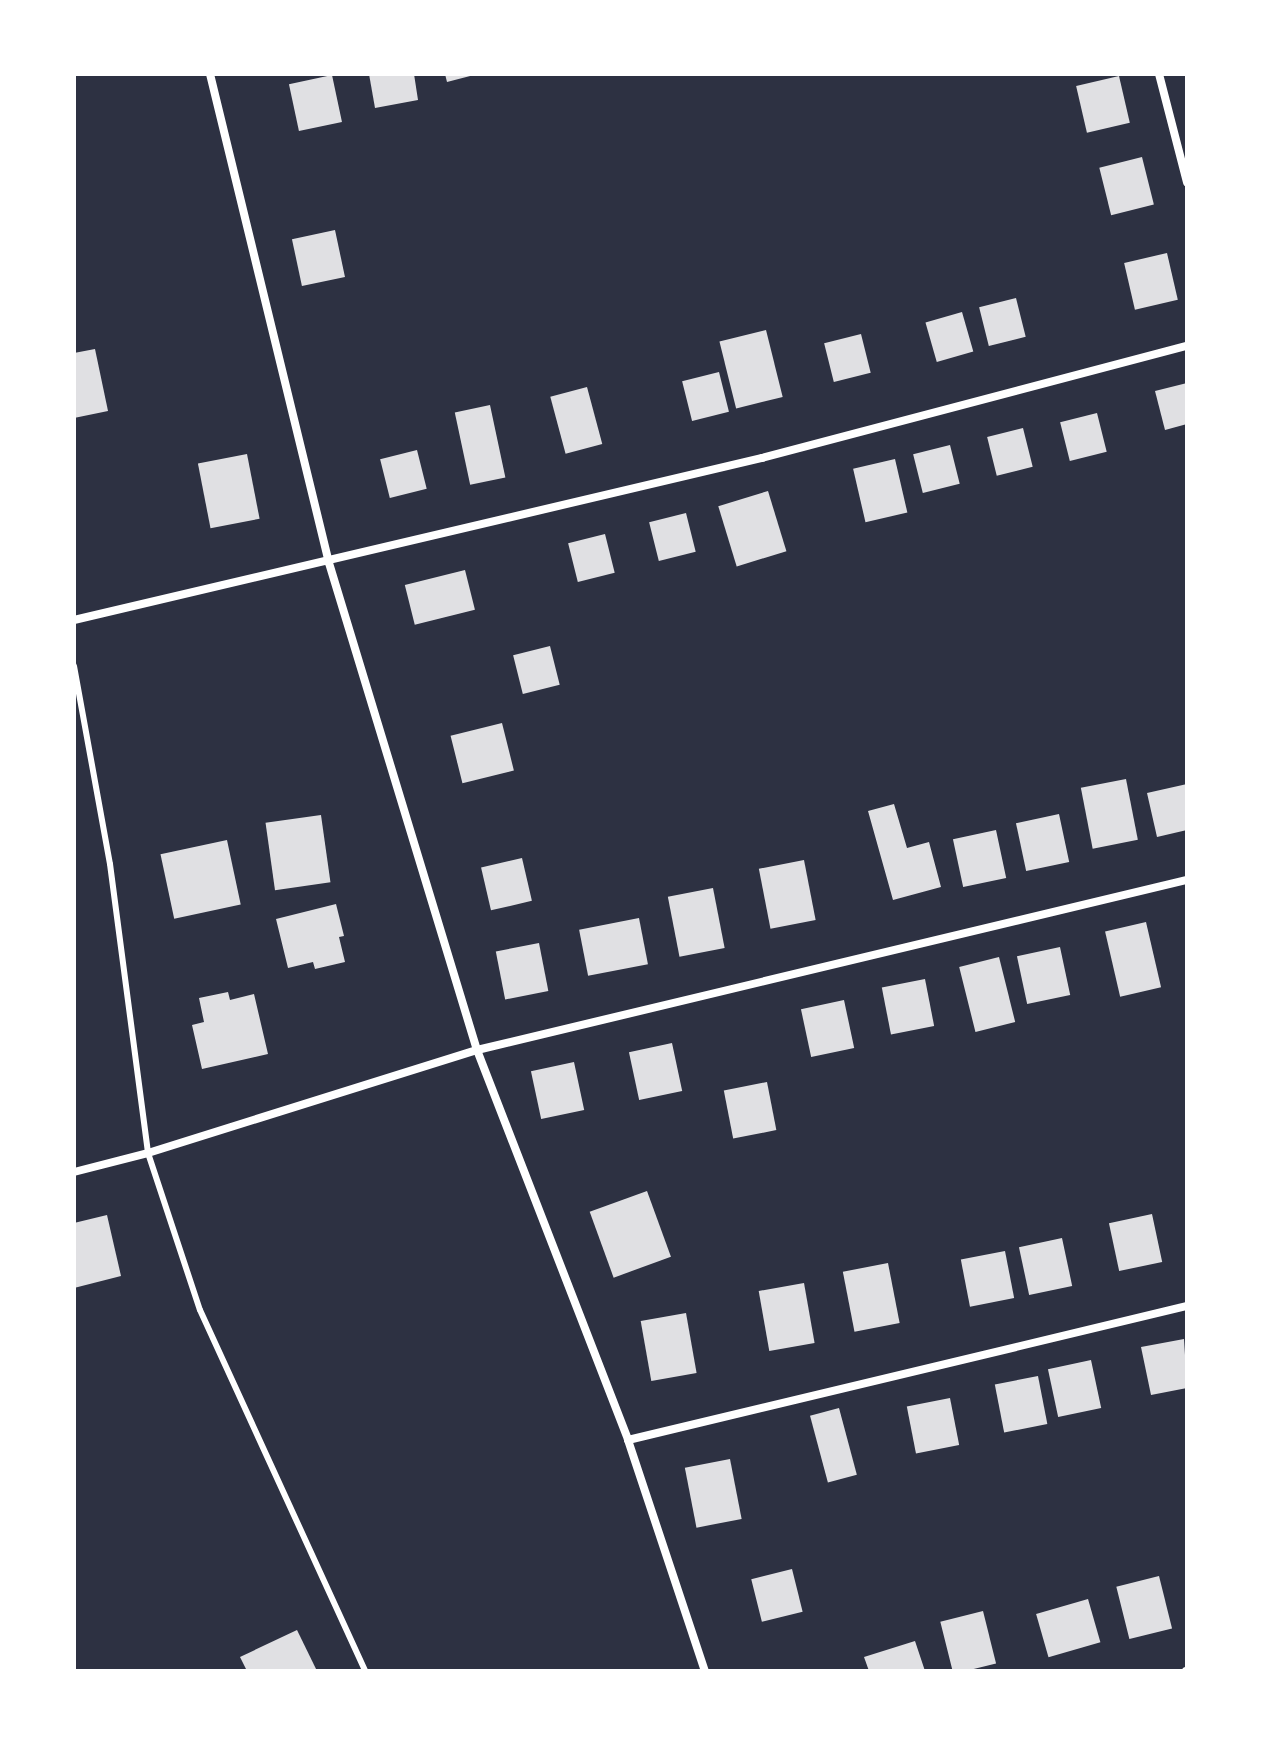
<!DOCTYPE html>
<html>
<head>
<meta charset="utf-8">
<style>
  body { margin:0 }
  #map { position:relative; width:1261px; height:1745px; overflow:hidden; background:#2d3142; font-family:Montserrat,sans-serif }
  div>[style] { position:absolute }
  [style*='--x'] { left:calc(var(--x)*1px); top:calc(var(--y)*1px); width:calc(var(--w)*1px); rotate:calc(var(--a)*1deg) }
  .building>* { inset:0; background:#e0e0e3; transform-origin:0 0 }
  .service>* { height:6px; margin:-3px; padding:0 3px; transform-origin:3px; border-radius:3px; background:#fff }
  .minor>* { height:8px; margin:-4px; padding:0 4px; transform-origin:4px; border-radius:4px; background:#fff }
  span { translate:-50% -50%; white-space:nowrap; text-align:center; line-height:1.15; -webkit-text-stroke:6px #fff; paint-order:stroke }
  .frame { position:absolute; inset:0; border:76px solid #fff; pointer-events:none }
</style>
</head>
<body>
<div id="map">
  <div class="building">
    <i style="clip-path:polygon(369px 74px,414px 74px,418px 100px,375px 108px)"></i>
    <i style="clip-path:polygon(445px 74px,474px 74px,474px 75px,447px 82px)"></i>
    <i style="left:332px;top:75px;width:48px;height:44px;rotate:78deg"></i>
    <i style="left:1119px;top:76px;width:48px;height:44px;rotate:77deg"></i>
    <i style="left:1142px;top:157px;width:49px;height:44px;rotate:76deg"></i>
    <i style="left:335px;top:230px;width:48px;height:44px;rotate:78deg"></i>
    <i style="left:1167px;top:253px;width:48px;height:44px;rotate:77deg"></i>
    <i style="left:1016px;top:298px;width:40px;height:38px;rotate:76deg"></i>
    <i style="left:962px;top:312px;width:41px;height:38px;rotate:74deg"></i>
    <i style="left:766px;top:330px;width:69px;height:48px;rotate:76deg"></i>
    <i style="left:861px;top:334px;width:40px;height:38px;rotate:76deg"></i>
    <i style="clip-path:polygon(95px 349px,108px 411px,74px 418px,74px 353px)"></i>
    <i style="left:719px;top:372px;width:41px;height:38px;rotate:76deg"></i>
    <i style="clip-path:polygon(1187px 383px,1187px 424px,1165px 430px,1155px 391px)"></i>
    <i style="left:587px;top:387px;width:59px;height:38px;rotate:75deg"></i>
    <i style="left:490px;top:405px;width:74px;height:36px;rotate:78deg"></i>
    <i style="left:1097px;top:413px;width:40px;height:38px;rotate:76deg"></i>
    <i style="left:1023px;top:428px;width:40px;height:37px;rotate:76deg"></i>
    <i style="left:950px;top:445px;width:40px;height:38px;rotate:76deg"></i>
    <i style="left:417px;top:450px;width:40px;height:38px;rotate:76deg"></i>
    <i style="left:247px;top:454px;width:66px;height:50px;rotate:79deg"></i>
    <i style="left:895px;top:459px;width:55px;height:43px;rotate:77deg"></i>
    <i style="left:768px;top:491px;width:63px;height:52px;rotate:73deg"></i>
    <i style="left:686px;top:513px;width:40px;height:38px;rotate:76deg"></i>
    <i style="left:605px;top:534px;width:40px;height:38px;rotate:76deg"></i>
    <i style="left:465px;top:570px;width:41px;height:62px;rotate:76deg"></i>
    <i style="left:550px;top:646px;width:40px;height:38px;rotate:76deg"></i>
    <i style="left:502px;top:723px;width:49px;height:53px;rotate:76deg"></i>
    <i style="left:1126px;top:779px;width:62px;height:46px;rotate:79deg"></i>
    <i style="clip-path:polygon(1187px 784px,1187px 830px,1157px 837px,1147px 793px)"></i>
    <i style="clip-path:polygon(894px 804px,907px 848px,929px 842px,941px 887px,893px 900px,868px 811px)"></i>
    <i style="left:1059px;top:814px;width:49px;height:44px;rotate:78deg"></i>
    <i style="left:321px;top:815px;width:68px;height:56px;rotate:82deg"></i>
    <i style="left:996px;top:830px;width:49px;height:44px;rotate:78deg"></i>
    <i style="left:227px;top:840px;width:66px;height:68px;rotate:78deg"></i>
    <i style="left:522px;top:858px;width:44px;height:42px;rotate:77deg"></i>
    <i style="left:804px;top:860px;width:61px;height:46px;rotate:79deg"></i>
    <i style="left:713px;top:888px;width:61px;height:46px;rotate:79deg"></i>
    <i style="clip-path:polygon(336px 904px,344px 936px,339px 937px,345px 962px,315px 969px,313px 962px,288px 968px,276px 919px)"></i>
    <i style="left:639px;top:918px;width:47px;height:61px;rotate:79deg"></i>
    <i style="left:1146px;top:922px;width:67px;height:42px;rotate:77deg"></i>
    <i style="left:539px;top:943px;width:49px;height:44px;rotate:79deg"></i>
    <i style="left:1060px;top:947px;width:49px;height:44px;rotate:78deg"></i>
    <i style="left:999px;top:957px;width:67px;height:41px;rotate:76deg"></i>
    <i style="left:925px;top:979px;width:48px;height:44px;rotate:79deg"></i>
    <i style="clip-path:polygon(228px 992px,230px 1000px,254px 994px,268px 1054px,202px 1069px,192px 1025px,204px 1022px,199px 998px)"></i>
    <i style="left:844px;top:1000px;width:49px;height:44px;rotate:78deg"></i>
    <i style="left:672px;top:1043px;width:49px;height:44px;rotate:78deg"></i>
    <i style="left:574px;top:1062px;width:49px;height:44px;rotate:78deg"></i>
    <i style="left:767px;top:1082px;width:49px;height:44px;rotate:79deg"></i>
    <i style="left:647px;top:1191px;width:70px;height:61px;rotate:70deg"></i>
    <i style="left:1152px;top:1214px;width:49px;height:44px;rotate:78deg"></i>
    <i style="clip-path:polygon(107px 1215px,121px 1276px,74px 1288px,74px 1223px)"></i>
    <i style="left:1062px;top:1238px;width:49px;height:44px;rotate:78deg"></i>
    <i style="left:1005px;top:1251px;width:48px;height:45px;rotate:79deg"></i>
    <i style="left:888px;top:1263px;width:61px;height:46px;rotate:79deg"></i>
    <i style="left:804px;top:1283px;width:61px;height:46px;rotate:80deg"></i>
    <i style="left:686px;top:1313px;width:61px;height:46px;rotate:80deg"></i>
    <i style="clip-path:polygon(1184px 1339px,1187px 1388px,1151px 1395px,1141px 1347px)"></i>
    <i style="left:1091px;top:1360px;width:49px;height:44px;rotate:78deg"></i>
    <i style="left:1038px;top:1376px;width:49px;height:44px;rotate:79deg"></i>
    <i style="left:950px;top:1398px;width:48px;height:44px;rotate:79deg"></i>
    <i style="left:839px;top:1408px;width:69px;height:30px;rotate:75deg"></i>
    <i style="left:730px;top:1459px;width:61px;height:46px;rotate:79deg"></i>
    <i style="left:792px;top:1569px;width:44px;height:42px;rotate:76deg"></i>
    <i style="left:1159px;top:1576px;width:54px;height:44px;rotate:76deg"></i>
    <i style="left:1088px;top:1599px;width:45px;height:54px;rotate:74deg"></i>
    <i style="left:983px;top:1611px;width:54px;height:44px;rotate:76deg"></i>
    <i style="clip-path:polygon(297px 1630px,317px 1671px,247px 1671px,240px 1657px)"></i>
    <i style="clip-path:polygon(915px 1641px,925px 1671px,869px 1671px,864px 1657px)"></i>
  </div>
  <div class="service">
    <i style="--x:74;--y:666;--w:201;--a:79.7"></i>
    <i style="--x:110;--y:864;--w:291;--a:82.5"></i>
    <i style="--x:148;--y:1153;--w:165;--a:71.7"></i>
    <i style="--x:200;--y:1310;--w:397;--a:65.4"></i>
  </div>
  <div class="minor">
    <i style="--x:210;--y:74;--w:503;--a:76.32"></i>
    <i style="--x:329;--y:563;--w:509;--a:73.1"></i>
    <i style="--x:477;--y:1050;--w:418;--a:68.8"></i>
    <i style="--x:628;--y:1440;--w:243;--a:71.6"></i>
    <i style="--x:1159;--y:74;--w:112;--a:75.5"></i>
    <i style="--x:74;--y:620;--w:707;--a:-13.25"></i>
    <i style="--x:762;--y:458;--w:440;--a:-14.8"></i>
    <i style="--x:74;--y:1172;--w:76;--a:-14.4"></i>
    <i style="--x:148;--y:1153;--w:345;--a:-17.4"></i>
    <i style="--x:477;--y:1050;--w:730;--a:-13.47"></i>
    <i style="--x:628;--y:1440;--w:575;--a:-13.48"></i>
    <i style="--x:1186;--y:1671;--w:1;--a:0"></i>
  </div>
  <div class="frame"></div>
</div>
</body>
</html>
